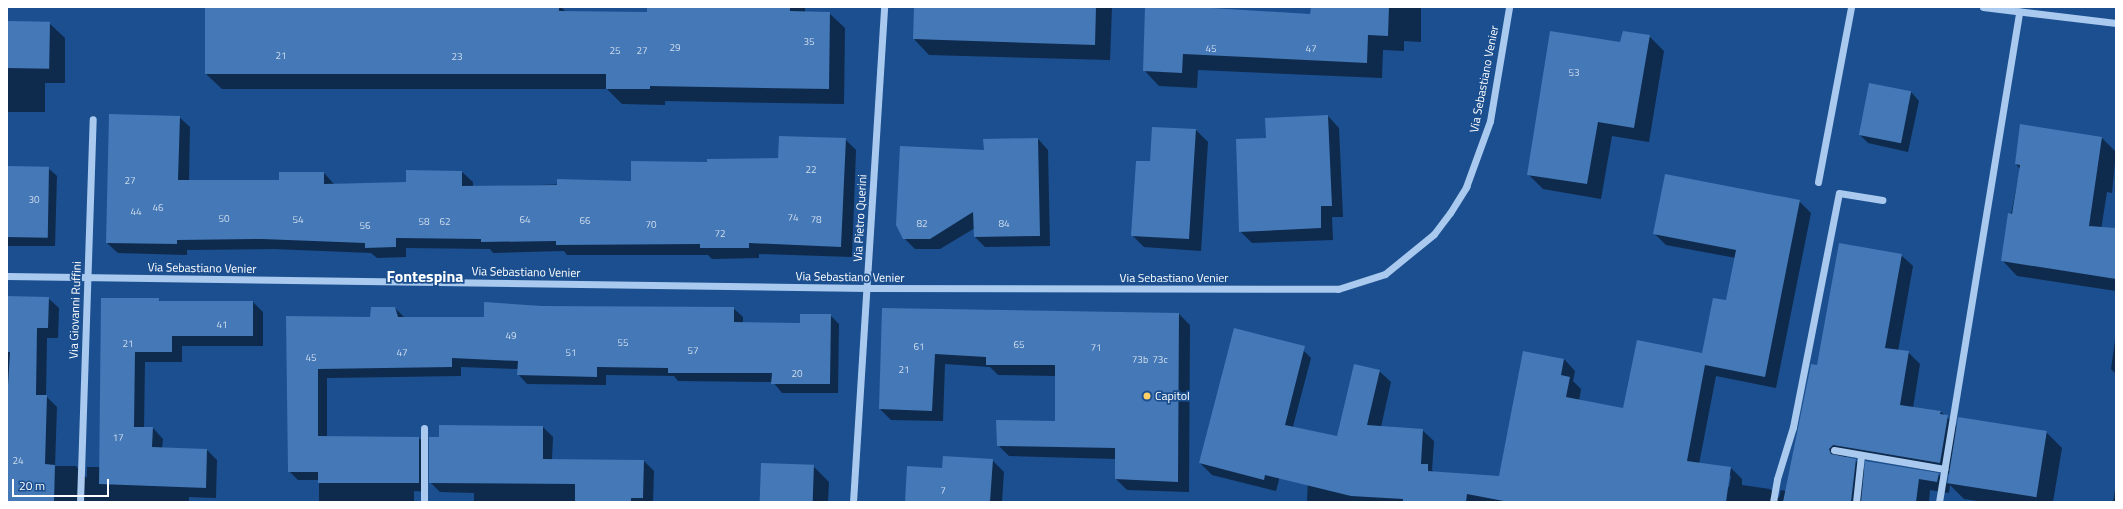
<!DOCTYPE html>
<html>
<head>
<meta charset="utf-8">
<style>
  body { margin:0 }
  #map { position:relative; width:2123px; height:509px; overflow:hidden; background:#1b4f8f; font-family:"Titillium Web",sans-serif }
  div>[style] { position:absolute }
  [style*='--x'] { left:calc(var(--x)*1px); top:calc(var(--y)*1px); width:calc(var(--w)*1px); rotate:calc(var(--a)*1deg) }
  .shadow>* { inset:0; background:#0007 }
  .building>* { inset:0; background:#4478b7; transform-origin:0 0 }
  .minor>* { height:7px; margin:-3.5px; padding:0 3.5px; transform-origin:3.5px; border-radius:3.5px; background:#a9c9ee }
  .dots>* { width:11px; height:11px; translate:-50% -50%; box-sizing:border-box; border:2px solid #1b4f8f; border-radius:50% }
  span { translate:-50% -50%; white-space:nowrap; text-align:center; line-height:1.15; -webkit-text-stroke:3.5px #1b4f8f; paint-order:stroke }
  .number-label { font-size:10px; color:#d0dded }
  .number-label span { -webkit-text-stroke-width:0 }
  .street-label { font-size:12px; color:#fff }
  .poi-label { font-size:12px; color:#fff }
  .left { translate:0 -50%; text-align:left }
  .district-label { font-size:16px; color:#fff; font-weight:700 }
  .frame { position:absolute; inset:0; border:8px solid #fff; pointer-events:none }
  .scale { position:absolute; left:12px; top:479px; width:97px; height:18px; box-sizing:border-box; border:2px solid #fff; border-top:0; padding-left:5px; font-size:12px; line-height:14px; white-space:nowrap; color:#fff; -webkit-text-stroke:3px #1b4f8f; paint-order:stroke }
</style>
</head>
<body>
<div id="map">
  <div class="shadow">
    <i style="clip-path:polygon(206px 7px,561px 7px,566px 12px,648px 13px,648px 7px,805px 7px,805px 13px,829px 13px,845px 28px,844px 104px,665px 101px,665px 105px,622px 104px,607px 89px,222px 89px,206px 74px)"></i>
    <i style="clip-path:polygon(915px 7px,1112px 7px,1110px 60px,929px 55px,914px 39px)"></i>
    <i style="clip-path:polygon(1146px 7px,1210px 7px,1212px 9px,1311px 15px,1312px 7px,1421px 7px,1421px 42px,1404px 41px,1404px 51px,1383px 50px,1382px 78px,1198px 70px,1197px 88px,1159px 86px,1144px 70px)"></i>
    <i style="clip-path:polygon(7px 22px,49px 23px,65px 38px,65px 83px,45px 83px,45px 112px,7px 112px)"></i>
    <i style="clip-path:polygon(1649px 36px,1664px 51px,1649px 142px,1612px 136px,1601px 199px,1543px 189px,1528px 174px,1621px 43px)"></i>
    <i style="clip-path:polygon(1911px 92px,1919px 101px,1908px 152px,1868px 143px,1860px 135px)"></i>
    <i style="clip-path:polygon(1328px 116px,1339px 128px,1343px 217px,1332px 217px,1333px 240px,1252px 243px,1240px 231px,1267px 139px)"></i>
    <i style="clip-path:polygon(179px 117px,190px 127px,189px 181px,280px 181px,324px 173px,334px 184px,407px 183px,407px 171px,462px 172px,473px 182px,473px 187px,632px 182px,708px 163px,779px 159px,845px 139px,856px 150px,852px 257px,759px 254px,759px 258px,712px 259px,708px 255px,567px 255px,564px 251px,493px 253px,490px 249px,406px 248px,406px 257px,377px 258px,371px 253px,273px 249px,187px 250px,187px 255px,118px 253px,107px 243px)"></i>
    <i style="clip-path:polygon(2021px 125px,2102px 138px,2116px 152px,2112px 193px,2107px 192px,2101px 230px,2116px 232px,2116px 291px,2017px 276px,2002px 260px,2020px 169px,2016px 164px)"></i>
    <i style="clip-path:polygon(1153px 128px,1196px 130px,1208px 142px,1201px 251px,1144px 247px,1132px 235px,1151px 163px)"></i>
    <i style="clip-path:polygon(1038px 139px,1048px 150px,1050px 246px,985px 247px,975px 237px,975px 228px,940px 249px,915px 249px,904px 238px,985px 151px)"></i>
    <i style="clip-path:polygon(7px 167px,48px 168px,57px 176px,55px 246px,7px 246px)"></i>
    <i style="clip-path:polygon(evenodd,1799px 201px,1811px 213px,1776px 388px,1716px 376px,1699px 464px,1731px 468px,1742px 479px,1742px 485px,1770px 489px,1779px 498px,1781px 490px,1786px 491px,1818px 366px,1901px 255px,1913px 266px,1898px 351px,1908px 352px,1920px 364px,1913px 408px,1940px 411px,1957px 426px,2046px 432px,2062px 448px,2053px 502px,1984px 502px,1964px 499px,1950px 485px,1949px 493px,1930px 490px,1929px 502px,1307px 502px,1310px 431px,1338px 437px,1379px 371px,1391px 382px,1381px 427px,1422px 430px,1434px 441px,1432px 470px,1435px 473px,1500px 477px,1564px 359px,1575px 371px,1573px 381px,1581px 389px,1579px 401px,1624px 410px,1703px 354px,1727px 301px,1736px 258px,1666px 245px,1654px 233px,1799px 201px,1847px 456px,1950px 474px,1948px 484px,1938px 474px,1865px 470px,1855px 460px,1845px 458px,1847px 456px,1799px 201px,1729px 476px,1731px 476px,1729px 487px,1727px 487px,1729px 476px)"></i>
    <i style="clip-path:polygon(7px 297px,48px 298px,59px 308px,58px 338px,47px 338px,46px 396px,57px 407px,55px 466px,76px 466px,87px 478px,87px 467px,100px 467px,102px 299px,158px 299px,161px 302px,253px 302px,263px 312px,263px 346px,182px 346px,182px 362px,145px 362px,144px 428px,153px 428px,163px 439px,162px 448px,207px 450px,217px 460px,216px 498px,189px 497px,189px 502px,7px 502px)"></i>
    <i style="clip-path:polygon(542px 307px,733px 308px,743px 317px,743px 323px,801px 324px,830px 315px,839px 324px,838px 393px,782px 393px,773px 382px,678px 381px,674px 376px,606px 375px,606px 385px,527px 384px,518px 374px,518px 369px,461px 367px,461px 376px,327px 378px,327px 437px,419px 438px,428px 447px,428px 492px,414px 491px,414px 502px,319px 502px,319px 480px,298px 480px,289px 471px,287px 317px,371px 318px,395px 308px,405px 318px,484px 318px)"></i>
    <i style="clip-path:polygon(883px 309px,1179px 314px,1190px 325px,1189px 492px,1127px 490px,1116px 479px,1116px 459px,1009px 456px,998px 445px,1056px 422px,1056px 376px,998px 375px,990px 367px,945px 364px,943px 421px,891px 420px,880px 409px)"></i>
    <i style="clip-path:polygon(2116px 333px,2116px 374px,2111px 369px)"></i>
    <i style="clip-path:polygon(1299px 346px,1311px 358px,1276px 491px,1212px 475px,1200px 463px)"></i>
    <i style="clip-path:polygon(543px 427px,553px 437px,552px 460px,644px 461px,654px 471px,653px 502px,474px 502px,474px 493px,440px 492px,430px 482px)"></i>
    <i style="clip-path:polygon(992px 460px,1004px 472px,1002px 502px,906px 502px,943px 469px)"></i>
    <i style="clip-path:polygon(813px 466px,829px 482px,828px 502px,760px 502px)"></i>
    <i style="clip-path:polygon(2116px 484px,2116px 502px,2113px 502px)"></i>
  </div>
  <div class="building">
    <i style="clip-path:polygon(205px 7px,559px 7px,559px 11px,647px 12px,647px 7px,790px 7px,790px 11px,830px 12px,829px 89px,650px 86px,650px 89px,606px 89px,606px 74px,205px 74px)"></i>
    <i style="clip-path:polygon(914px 7px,1096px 7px,1095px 45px,913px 39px)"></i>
    <i style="clip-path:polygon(1145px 7px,1196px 7px,1310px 14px,1311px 7px,1389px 7px,1388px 36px,1368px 35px,1367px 63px,1183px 54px,1182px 73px,1143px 71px)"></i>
    <i style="left:7px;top:21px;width:43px;height:47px;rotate:1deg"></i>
    <i style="clip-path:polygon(1550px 31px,1620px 42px,1623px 31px,1650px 35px,1634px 128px,1598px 122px,1587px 184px,1527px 175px)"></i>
    <i style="left:1869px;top:83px;width:43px;height:53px;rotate:11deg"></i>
    <i style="clip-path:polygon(109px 114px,180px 116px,178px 180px,279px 180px,279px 172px,324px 172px,324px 184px,406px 182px,406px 170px,462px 171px,462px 186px,557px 185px,557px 179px,631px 181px,631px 161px,707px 162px,707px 159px,778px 158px,779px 136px,846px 138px,841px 247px,749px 243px,749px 248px,700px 248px,700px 244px,556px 245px,556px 241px,481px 242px,481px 239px,396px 238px,396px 247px,365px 248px,365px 243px,262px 239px,177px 240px,177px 244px,106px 243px)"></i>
    <i style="clip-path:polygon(1328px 115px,1332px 206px,1321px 206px,1321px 228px,1239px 232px,1236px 139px,1266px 138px,1265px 118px)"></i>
    <i style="clip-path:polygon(2020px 124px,2102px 137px,2089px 226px,2116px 228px,2116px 279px,2001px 261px,2008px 213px,2012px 214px,2020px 165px,2015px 164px)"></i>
    <i style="clip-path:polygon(1152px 127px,1196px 129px,1189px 239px,1131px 236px,1136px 161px,1150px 161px)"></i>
    <i style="clip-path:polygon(1038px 138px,1040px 236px,974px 237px,973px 212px,930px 239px,903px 239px,896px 225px,900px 146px,984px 150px,983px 139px)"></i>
    <i style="left:7px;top:166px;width:42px;height:71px;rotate:1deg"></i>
    <i style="clip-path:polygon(1665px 174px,1800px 200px,1765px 377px,1705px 365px,1687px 461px,1731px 467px,1726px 502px,1509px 502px,1467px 494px,1466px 502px,1403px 502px,1403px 499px,1351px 496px,1265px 475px,1264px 480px,1199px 463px,1234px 328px,1305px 346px,1285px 425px,1337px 436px,1354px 364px,1380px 370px,1367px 425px,1423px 429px,1421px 464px,1428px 464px,1428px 471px,1499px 476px,1523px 351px,1564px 359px,1561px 375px,1570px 377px,1566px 397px,1623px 408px,1637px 340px,1702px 353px,1713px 298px,1726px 300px,1736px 250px,1653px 234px)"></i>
    <i style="clip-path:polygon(1839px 243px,1902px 254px,1885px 348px,1909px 351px,1900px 405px,1941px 411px,1940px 414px,1948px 415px,1940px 463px,1833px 445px,1829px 449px,1831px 454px,1856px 459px,1851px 502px,1783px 502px,1811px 364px,1817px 365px)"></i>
    <i style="clip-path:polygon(7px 296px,49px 297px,48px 328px,37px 328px,36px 395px,47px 395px,45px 464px,55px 465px,54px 502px,7px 502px,7px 402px,10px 352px,7px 352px)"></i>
    <i style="clip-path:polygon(101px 298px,159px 298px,159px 301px,253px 301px,253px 336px,172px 336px,172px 352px,135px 352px,134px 427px,153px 427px,152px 447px,207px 449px,206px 488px,99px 484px)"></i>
    <i style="clip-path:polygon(484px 302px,542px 306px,734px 307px,734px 322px,800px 323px,800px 314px,831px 314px,830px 384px,771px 384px,772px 373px,668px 373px,668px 368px,597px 367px,597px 377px,517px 375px,518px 361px,452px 358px,452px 367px,318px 369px,318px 436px,419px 437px,419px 483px,318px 483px,318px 472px,288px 472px,286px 316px,370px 317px,371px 307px,395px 307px,398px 317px,484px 317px)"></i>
    <i style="clip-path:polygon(882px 308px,1179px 313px,1178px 482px,1115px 479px,1115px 448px,997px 446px,996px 420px,1055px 421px,1055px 365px,986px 365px,986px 357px,935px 354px,932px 411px,879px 409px)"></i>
    <i style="left:1958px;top:417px;width:90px;height:67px;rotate:9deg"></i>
    <i style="clip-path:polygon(439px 425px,543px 426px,543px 459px,644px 460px,643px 498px,631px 498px,631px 502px,575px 502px,575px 484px,429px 483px,429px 437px,439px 437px)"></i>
    <i style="clip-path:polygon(943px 456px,993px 459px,990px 502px,905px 502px,907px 466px,942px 468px)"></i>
    <i style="clip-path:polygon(1865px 461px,1939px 473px,1937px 482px,1919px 479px,1916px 502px,1861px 502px)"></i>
    <i style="left:761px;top:463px;width:53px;height:39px;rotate:2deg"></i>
  </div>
  <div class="minor">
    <i style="--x:1983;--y:7;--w:134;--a:6.9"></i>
    <i style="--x:1818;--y:182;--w:178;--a:-79.3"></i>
    <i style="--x:7;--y:276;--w:860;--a:0.8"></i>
    <i style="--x:867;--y:288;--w:471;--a:0.1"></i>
    <i style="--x:1338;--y:289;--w:49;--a:-17.7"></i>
    <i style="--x:1385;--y:274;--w:63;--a:-39.2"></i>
    <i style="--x:1434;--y:234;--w:26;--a:-53"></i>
    <i style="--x:1450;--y:213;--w:31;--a:-58"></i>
    <i style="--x:1466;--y:187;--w:70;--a:-70"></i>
    <i style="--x:1490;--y:121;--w:116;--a:-80.5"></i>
    <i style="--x:1834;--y:450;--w:112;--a:9.8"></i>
    <i style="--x:80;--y:502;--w:383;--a:-88.1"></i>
    <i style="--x:424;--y:502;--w:74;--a:-90"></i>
    <i style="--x:853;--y:502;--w:496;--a:-86.4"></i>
    <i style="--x:1773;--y:502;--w:23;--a:-80"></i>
    <i style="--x:1777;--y:479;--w:54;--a:-72.9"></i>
    <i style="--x:1793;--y:427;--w:238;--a:-78.9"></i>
    <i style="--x:1839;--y:193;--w:44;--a:9.2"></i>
    <i style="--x:1856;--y:502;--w:47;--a:-83.9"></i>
    <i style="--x:1939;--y:502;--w:497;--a:-80.7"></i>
  </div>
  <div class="dots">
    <i style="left:1147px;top:396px;background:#ffd166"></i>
  </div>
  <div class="number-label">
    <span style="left:809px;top:42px">35</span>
    <span style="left:675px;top:48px">29</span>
    <span style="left:1211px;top:49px">45</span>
    <span style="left:1311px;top:49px">47</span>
    <span style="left:615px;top:51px">25</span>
    <span style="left:642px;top:51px">27</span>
    <span style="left:281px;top:56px">21</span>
    <span style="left:457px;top:57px">23</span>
    <span style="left:1574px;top:73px">53</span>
    <span style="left:811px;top:170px">22</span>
    <span style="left:130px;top:181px">27</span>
    <span style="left:34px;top:200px">30</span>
    <span style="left:158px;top:208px">46</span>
    <span style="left:136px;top:212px">44</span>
    <span style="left:793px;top:218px">74</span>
    <span style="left:224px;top:219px">50</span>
    <span style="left:298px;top:220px">54</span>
    <span style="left:525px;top:220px">64</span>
    <span style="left:816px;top:220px">78</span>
    <span style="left:585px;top:221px">66</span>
    <span style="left:424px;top:222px">58</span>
    <span style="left:445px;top:222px">62</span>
    <span style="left:922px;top:224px">82</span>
    <span style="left:1004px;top:224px">84</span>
    <span style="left:651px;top:225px">70</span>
    <span style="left:365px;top:226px">56</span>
    <span style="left:720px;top:234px">72</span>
    <span style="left:222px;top:325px">41</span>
    <span style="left:511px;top:336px">49</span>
    <span style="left:623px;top:343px">55</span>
    <span style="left:128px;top:344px">21</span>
    <span style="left:1019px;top:345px">65</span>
    <span style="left:919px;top:347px">61</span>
    <span style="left:1096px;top:348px">71</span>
    <span style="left:693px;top:351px">57</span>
    <span style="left:402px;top:353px">47</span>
    <span style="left:571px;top:353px">51</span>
    <span style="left:311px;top:358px">45</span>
    <span style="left:1140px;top:360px">73b</span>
    <span style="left:1160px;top:360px">73c</span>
    <span style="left:904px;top:370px">21</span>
    <span style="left:797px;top:374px">20</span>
    <span style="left:118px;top:438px">17</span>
    <span style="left:18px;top:461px">24</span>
    <span style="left:943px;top:491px">7</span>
  </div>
  <div class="street-label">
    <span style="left:1484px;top:79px;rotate:-79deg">Via Sebastiano Venier</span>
    <span style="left:860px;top:218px;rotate:-87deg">Via Pietro Querini</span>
    <span style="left:202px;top:268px;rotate:1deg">Via Sebastiano Venier</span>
    <span style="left:526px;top:272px;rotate:1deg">Via Sebastiano Venier</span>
    <span style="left:850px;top:277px;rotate:1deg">Via Sebastiano Venier</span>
    <span style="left:1174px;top:278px">Via Sebastiano Venier</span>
    <span style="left:75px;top:310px;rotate:-88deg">Via Giovanni Ruffini</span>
  </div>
  <div class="poi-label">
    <span class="left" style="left:1155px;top:396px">Capitol</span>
  </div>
  <div class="district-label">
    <span style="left:425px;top:276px">Fontespina</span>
  </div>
  <div class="frame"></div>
  <div class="scale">20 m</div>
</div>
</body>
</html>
